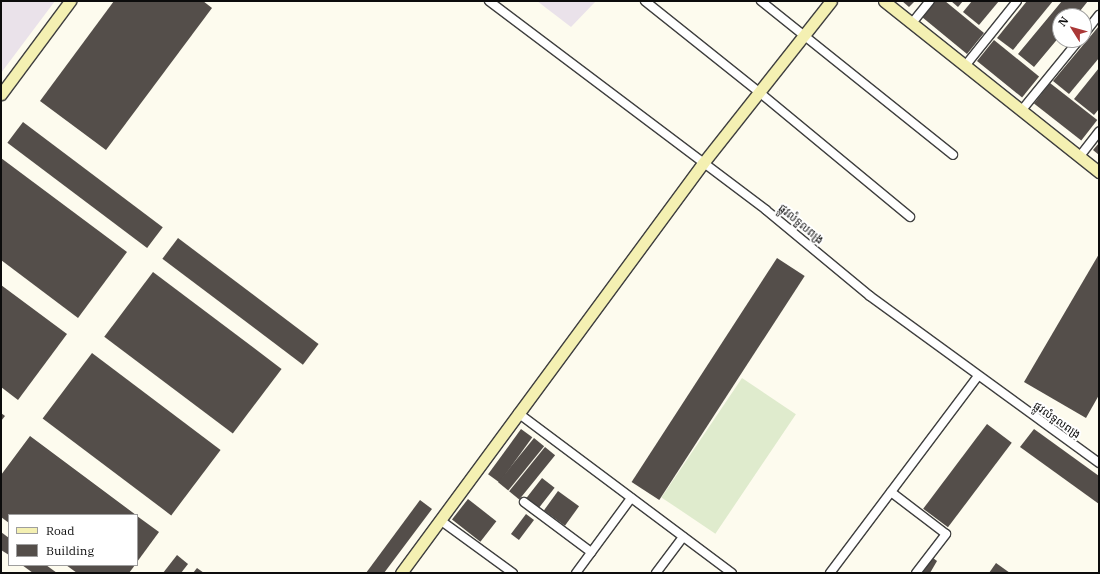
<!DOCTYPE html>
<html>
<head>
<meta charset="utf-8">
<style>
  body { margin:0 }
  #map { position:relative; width:1100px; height:574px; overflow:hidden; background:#fdfbee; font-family:"IBM Plex Serif","Noto Sans Khmer",serif }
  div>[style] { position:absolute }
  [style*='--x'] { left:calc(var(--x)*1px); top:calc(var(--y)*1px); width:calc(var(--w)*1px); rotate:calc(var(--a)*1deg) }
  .industrial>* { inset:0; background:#eae2ea }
  .pitch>* { inset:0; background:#dfebcd; transform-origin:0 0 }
  .building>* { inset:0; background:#544e4a; transform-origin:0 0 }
  .roads { filter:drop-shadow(1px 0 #3f3f3f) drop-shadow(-1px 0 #3f3f3f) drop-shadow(0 1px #3f3f3f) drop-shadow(0 -1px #3f3f3f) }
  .street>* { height:8px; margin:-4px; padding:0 4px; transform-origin:4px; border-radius:4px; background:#fff }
  .secondary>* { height:11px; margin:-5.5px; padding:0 5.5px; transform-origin:5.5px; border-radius:5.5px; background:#f4f0b2 }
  span { translate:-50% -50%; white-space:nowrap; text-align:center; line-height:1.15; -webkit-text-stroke:4px #fff; paint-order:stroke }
  .street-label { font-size:11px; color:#0c0c0c }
  .frame { position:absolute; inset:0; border:2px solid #0c0c0c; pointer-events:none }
  .legend { position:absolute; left:8px; top:514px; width:130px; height:52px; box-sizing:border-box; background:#fff; border:1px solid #9e9e9e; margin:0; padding:5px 7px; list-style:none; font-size:12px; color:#0c0c0c }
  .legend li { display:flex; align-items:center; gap:8px; height:20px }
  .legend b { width:20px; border:1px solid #9e9e9e }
  .north { position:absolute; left:1052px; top:8px; width:40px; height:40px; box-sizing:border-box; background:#fff; border:1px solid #9e9e9e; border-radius:50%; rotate:307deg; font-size:11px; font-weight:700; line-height:16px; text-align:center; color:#0c0c0c }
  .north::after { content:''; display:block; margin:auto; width:14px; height:18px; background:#aa3837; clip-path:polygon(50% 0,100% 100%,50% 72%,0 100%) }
</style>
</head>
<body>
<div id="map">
  <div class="industrial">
    <i style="clip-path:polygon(1px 1px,55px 1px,1px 73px)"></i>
    <i style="clip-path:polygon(537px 1px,596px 1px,571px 27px)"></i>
  </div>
  <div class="pitch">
    <i style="left:742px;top:378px;width:65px;height:144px;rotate:34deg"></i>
  </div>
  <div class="building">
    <i style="clip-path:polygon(114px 1px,203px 1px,212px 8px,106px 150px,40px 101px)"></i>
    <i style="clip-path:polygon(902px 1px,915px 1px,909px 7px)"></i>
    <i style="clip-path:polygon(935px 1px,945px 1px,984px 33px,967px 54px,922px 17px)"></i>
    <i style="clip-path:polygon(951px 1px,963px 1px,958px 7px)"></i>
    <i style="clip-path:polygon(972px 1px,999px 1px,979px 25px,963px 12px)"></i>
    <i style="clip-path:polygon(1027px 1px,1053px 1px,1013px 50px,997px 38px)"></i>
    <i style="clip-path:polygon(1062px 1px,1088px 1px,1076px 16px,1060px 16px,1060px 36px,1034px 67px,1018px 54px)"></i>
    <i style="clip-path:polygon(1099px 26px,1099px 58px,1069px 94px,1053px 81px)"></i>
    <i style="left:994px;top:40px;width:58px;height:27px;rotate:39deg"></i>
    <i style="clip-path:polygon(1099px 68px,1099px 109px,1094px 115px,1074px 99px)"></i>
    <i style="left:1050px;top:83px;width:60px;height:26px;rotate:38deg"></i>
    <i style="left:23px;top:122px;width:175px;height:26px;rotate:37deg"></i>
    <i style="clip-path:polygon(1099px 143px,1099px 155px,1093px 150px)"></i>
    <i style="clip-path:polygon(1px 158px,127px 252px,78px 318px,1px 260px)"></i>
    <i style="left:178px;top:238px;width:176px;height:26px;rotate:37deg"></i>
    <i style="clip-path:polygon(1099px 254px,1099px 395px,1086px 418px,1024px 382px)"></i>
    <i style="left:777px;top:258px;width:33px;height:267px;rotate:33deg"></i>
    <i style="left:153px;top:272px;width:161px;height:81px;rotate:37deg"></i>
    <i style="clip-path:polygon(1px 285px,67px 334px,18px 400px,1px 387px)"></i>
    <i style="left:92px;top:353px;width:161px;height:82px;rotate:37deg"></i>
    <i style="clip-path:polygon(1px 413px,5px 416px,1px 421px)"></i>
    <i style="left:987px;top:424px;width:31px;height:106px;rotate:37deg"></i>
    <i style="left:521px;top:429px;width:14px;height:56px;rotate:36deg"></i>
    <i style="clip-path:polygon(1034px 429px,1099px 476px,1099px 504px,1020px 447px)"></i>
    <i style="clip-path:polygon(30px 436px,136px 515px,9px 515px,9px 523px,1px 517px,1px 475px)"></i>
    <i style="left:534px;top:438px;width:13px;height:57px;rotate:39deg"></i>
    <i style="left:545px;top:447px;width:13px;height:57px;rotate:39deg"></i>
    <i style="left:542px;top:478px;width:16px;height:26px;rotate:38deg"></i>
    <i style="left:558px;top:491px;width:26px;height:24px;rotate:36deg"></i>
    <i style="left:468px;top:499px;width:36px;height:26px;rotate:38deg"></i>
    <i style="clip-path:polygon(420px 500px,432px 509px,384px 573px,366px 573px)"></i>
    <i style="left:526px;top:514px;width:10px;height:25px;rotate:37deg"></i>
    <i style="clip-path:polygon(137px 516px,159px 532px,137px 562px)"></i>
    <i style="clip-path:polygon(1px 532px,9px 538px,9px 555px,1px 550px)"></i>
    <i style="clip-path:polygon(177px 555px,188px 564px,181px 573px,163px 573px)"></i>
    <i style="clip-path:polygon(933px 558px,937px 561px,930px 573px,922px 573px)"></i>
    <i style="clip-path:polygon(996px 563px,1010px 573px,989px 573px)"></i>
    <i style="clip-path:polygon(22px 565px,46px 565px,57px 573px,33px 573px)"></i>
    <i style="clip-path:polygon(66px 565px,135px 565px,129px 573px,77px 573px)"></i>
    <i style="clip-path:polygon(197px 568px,204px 573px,193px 573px)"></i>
  </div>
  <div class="roads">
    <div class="street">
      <i style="--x:489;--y:1;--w:347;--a:37"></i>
      <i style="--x:766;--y:210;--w:135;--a:39.6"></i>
      <i style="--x:870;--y:296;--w:283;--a:36.1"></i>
      <i style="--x:645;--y:1;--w:146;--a:38.6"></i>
      <i style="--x:759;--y:92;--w:196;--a:39.6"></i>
      <i style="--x:761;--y:1;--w:246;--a:38.7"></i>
      <i style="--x:912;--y:23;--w:28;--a:-51"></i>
      <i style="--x:1084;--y:34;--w:24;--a:-52"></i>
      <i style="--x:965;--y:66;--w:83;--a:-51.3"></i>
      <i style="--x:1021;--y:111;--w:92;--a:-50.8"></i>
      <i style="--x:1080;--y:156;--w:31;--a:-52"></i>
      <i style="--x:518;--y:413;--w:267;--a:36.8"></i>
      <i style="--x:891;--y:492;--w:69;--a:37.4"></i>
      <i style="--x:946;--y:534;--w:49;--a:127.6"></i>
      <i style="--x:524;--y:502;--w:84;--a:36.7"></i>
      <i style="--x:440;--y:520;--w:90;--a:36"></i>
      <i style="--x:576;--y:573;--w:93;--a:-53.7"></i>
      <i style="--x:656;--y:573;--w:45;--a:-53.1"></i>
      <i style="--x:830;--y:573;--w:246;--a:-53.1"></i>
    </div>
    <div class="secondary">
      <i style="--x:884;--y:1;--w:275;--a:38.5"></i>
      <i style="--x:1;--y:94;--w:116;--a:-53.4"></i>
      <i style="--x:401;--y:573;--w:509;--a:-53.63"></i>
      <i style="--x:703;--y:163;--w:206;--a:-51.7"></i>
    </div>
  </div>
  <div class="street-label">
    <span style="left:801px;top:224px;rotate:40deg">ផ្លូវលំទួលពង្រ</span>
    <span style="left:1057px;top:420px;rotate:35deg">ផ្លូវលំទួលពង្រ</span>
  </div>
  <div class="frame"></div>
  <ul class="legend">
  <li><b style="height:5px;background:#f4f0b2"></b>Road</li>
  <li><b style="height:11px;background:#544e4a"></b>Building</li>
  </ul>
  <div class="north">N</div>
</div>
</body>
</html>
